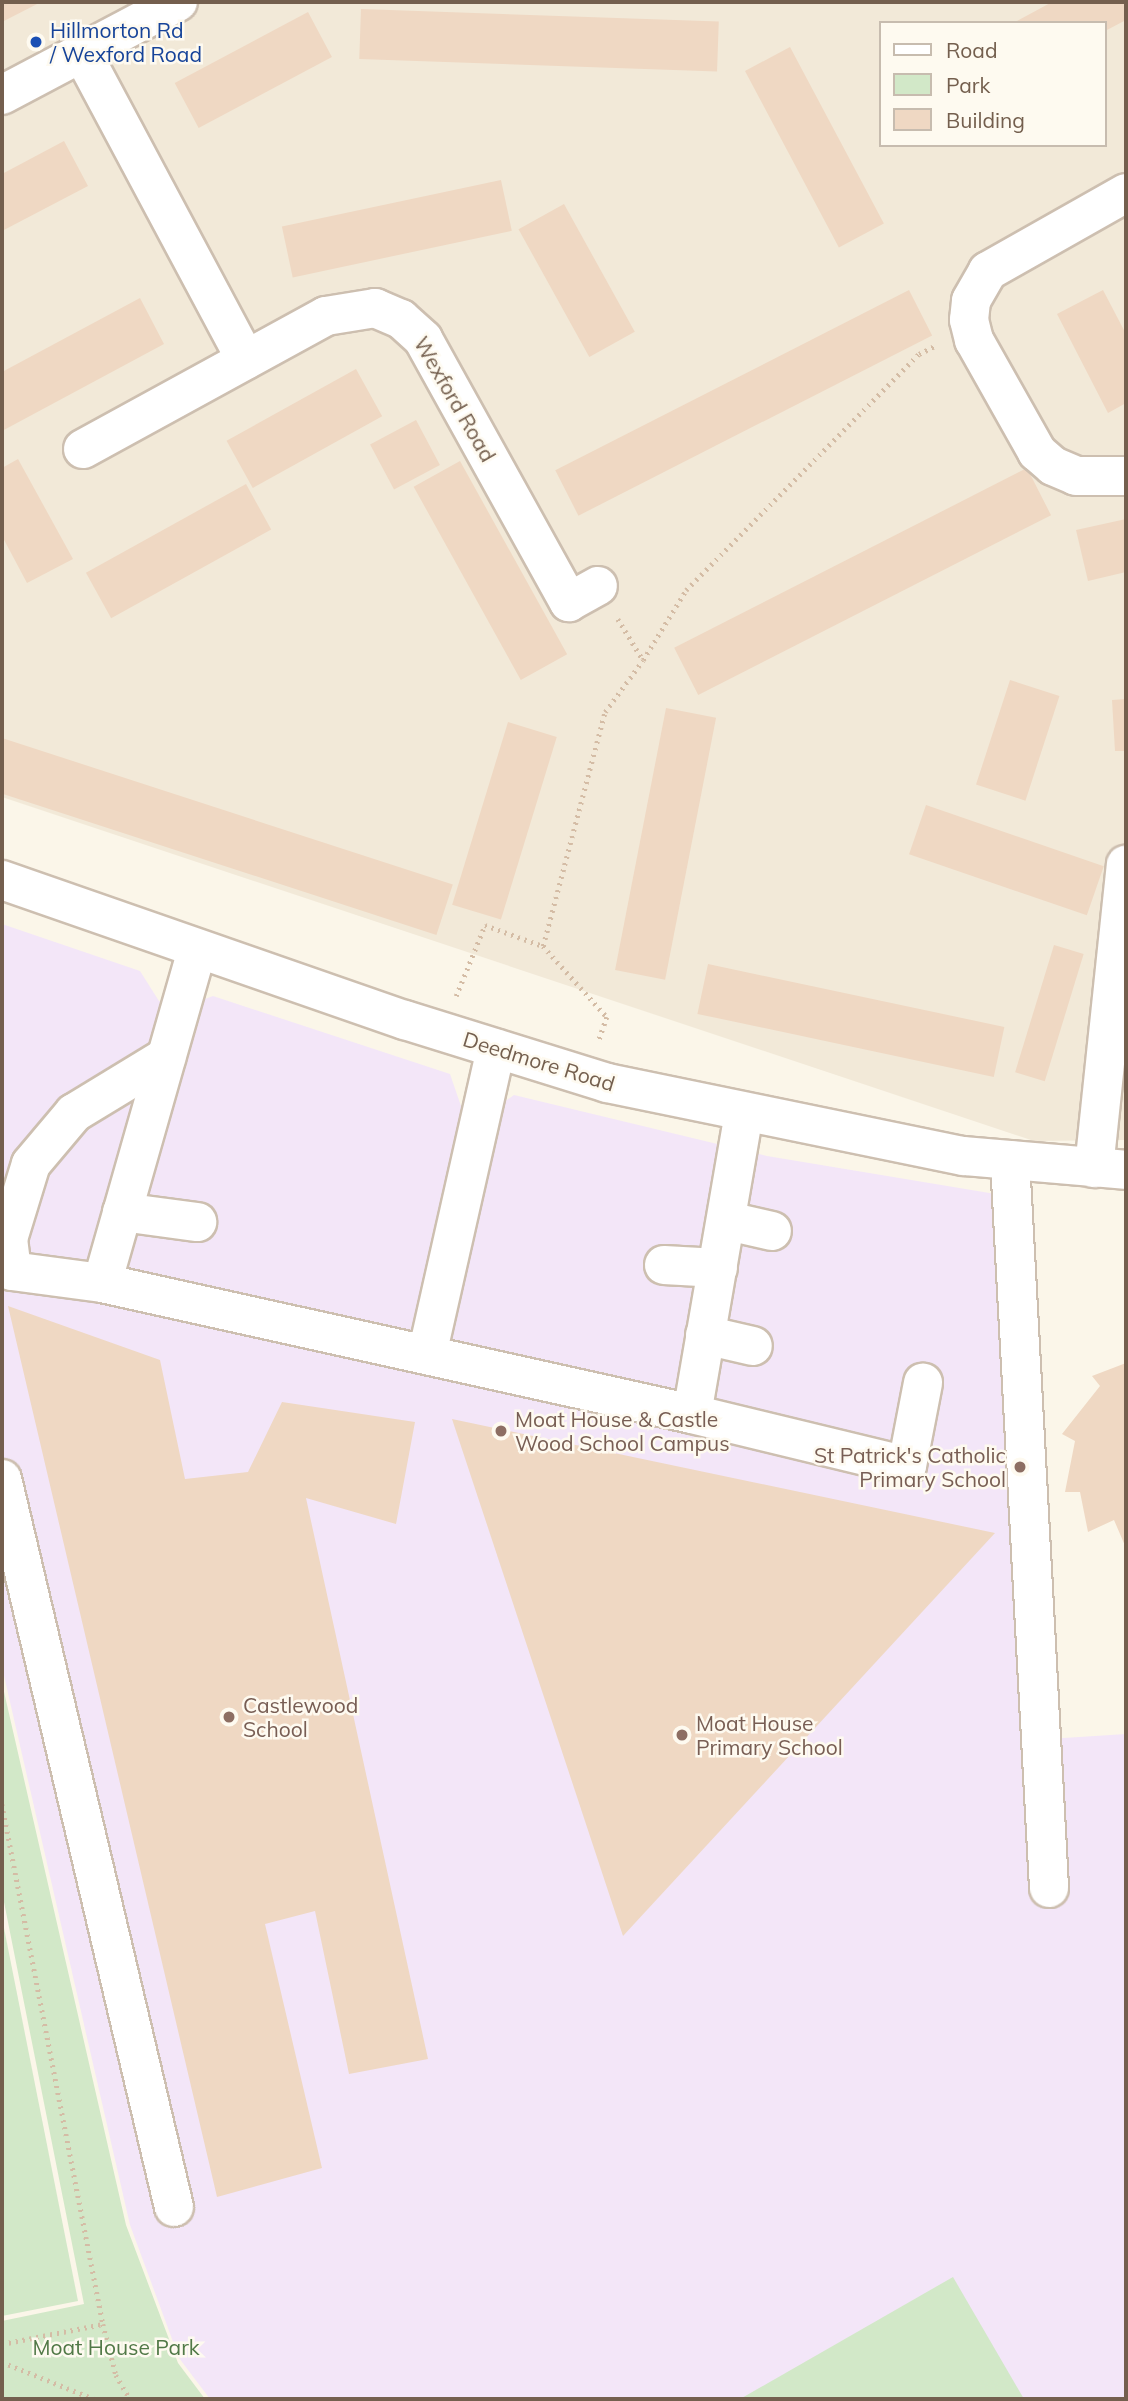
<!DOCTYPE html>
<html>
<head>
<meta charset="utf-8">
<style>
  body { margin:0 }
  #map { position:relative; width:1128px; height:2401px; overflow:hidden; background:#fbf6e9; font-family:Mulish,sans-serif }
  div>[style] { position:absolute }
  [style*='--x'] { left:calc(var(--x)*1px); top:calc(var(--y)*1px); width:calc(var(--w)*1px); rotate:calc(var(--a)*1deg) }
  .residential>* { inset:0; background:#f2e9d8 }
  .education>* { inset:0; background:#f3e6f8 }
  .green>* { inset:0; background:#d2e8c8 }
  .building>* { inset:0; background:#efd8c3; transform-origin:0 0 }
  .path>* { height:4.5px; margin-top:-2.25px; transform-origin:0; background:repeating-linear-gradient(90deg,#d4bca5 0 2px,transparent 0 7px) }
  .roads { filter:drop-shadow(2px 0 #cdbfb0) drop-shadow(-2px 0 #cdbfb0) drop-shadow(0 2px #cdbfb0) drop-shadow(0 -2px #cdbfb0) }
  .minor>* { height:38px; margin:-19px; padding:0 19px; transform-origin:19px; border-radius:19px; background:#fff }
  .dots>* { width:19px; height:19px; translate:-50% -50%; box-sizing:border-box; border:4px solid #fefaf0; border-radius:50% }
  span { translate:-50% -50%; white-space:nowrap; text-align:center; line-height:1.15; -webkit-text-stroke:5px #fefaf0; paint-order:stroke }
  .transit-label { font-size:21px; color:#164399 }
  .left { translate:0 -50%; text-align:left }
  .street-label { font-size:21px; color:#745f4e }
  .education-label { font-size:21px; color:#785e54 }
  .right { translate:-100% -50%; text-align:right }
  .park-label { font-size:21px; color:#517947 }
  .frame { position:absolute; inset:0; border:4px solid #745f4e; pointer-events:none }
  .legend { position:absolute; left:879px; top:21px; width:228px; height:126px; box-sizing:border-box; background:#fefaf0; border:2px solid #c7bcaf; margin:0; padding:9px 12px; list-style:none; font-size:21px; color:#745f4e }
  .legend li { display:flex; align-items:center; gap:14px; height:35px }
  .legend b { width:35px; border:2px solid #c7bcaf }
</style>
</head>
<body>
<div id="map">
  <div class="residential">
    <i style="clip-path:polygon(evenodd,2px 2px,1126px 2px,1126px 1140px,1034px 1141px,2px 797px,2px 2px,881px 23px,1105px 23px,1105px 145px,881px 145px,881px 23px)"></i>
  </div>
  <div class="education">
    <i style="clip-path:polygon(2px 924px,140px 971px,159px 1001px,181px 1008px,213px 996px,450px 1074px,462px 1109px,487px 1114px,514px 1095px,767px 1156px,1026px 1199px,1048px 1739px,1126px 1734px,1126px 2399px,210px 2399px,179px 2358px,130px 2225px,2px 1667px)"></i>
  </div>
  <div class="green">
    <i style="clip-path:polygon(2px 1683px,126px 2225px,178px 2363px,205px 2399px,2px 2399px,2px 2321px,84px 2304px,2px 1892px)"></i>
    <i style="clip-path:polygon(2px 1918px,78px 2301px,2px 2316px)"></i>
    <i style="clip-path:polygon(953px 2277px,1024px 2399px,740px 2399px)"></i>
  </div>
  <div class="building">
    <i style="clip-path:polygon(2px 2px,41px 2px,2px 22px)"></i>
    <i style="clip-path:polygon(1052px 2px,1126px 2px,1126px 20px,1105px 31px,1105px 23px,1013px 23px)"></i>
    <i style="left:361px;top:9px;width:358px;height:50px;rotate:2deg"></i>
    <i style="left:308px;top:12px;width:51px;height:151px;rotate:62deg"></i>
    <i style="left:790px;top:47px;width:200px;height:51px;rotate:62deg"></i>
    <i style="clip-path:polygon(64px 141px,88px 186px,2px 231px,2px 174px)"></i>
    <i style="left:501px;top:180px;width:52px;height:224px;rotate:78deg"></i>
    <i style="left:564px;top:204px;width:146px;height:52px;rotate:61deg"></i>
    <i style="left:909px;top:290px;width:51px;height:397px;rotate:63deg"></i>
    <i style="clip-path:polygon(1103px 290px,1126px 334px,1126px 403px,1108px 413px,1057px 314px)"></i>
    <i style="clip-path:polygon(140px 298px,164px 344px,2px 431px,2px 372px)"></i>
    <i style="left:356px;top:369px;width:54px;height:148px;rotate:61deg"></i>
    <i style="left:416px;top:420px;width:51px;height:52px;rotate:62deg"></i>
    <i style="clip-path:polygon(18px 459px,73px 559px,27px 583px,2px 536px,2px 468px)"></i>
    <i style="left:460px;top:461px;width:221px;height:53px;rotate:61deg"></i>
    <i style="left:1027px;top:468px;width:53px;height:396px;rotate:63deg"></i>
    <i style="left:246px;top:484px;width:52px;height:183px;rotate:61deg"></i>
    <i style="clip-path:polygon(1126px 519px,1126px 572px,1088px 581px,1076px 530px)"></i>
    <i style="left:1010px;top:680px;width:52px;height:110px;rotate:18deg"></i>
    <i style="clip-path:polygon(1126px 699px,1126px 751px,1115px 751px,1112px 700px)"></i>
    <i style="left:666px;top:708px;width:51px;height:267px;rotate:11deg"></i>
    <i style="left:508px;top:722px;width:51px;height:191px;rotate:17deg"></i>
    <i style="left:2px;top:738px;width:474px;height:53px;rotate:18deg"></i>
    <i style="left:926px;top:805px;width:188px;height:52px;rotate:19deg"></i>
    <i style="left:1054px;top:945px;width:31px;height:133px;rotate:17deg"></i>
    <i style="left:708px;top:964px;width:303px;height:51px;rotate:12deg"></i>
    <i style="clip-path:polygon(8px 1306px,160px 1360px,185px 1479px,248px 1472px,282px 1402px,415px 1422px,396px 1524px,306px 1498px,428px 2059px,349px 2074px,315px 1911px,265px 1924px,322px 2168px,217px 2197px)"></i>
    <i style="clip-path:polygon(1126px 1363px,1126px 1548px,1114px 1520px,1088px 1532px,1080px 1492px,1065px 1492px,1075px 1441px,1062px 1434px,1100px 1386px,1092px 1376px)"></i>
    <i style="clip-path:polygon(452px 1419px,995px 1533px,623px 1936px)"></i>
  </div>
  <div class="path">
    <i style="--x:618;--y:619;--w:48;--a:58.6"></i>
    <i style="--x:543;--y:946;--w:96;--a:48"></i>
    <i style="--x:607;--y:1017;--w:24;--a:109"></i>
    <i style="--x:456;--y:996;--w:77;--a:-67.8"></i>
    <i style="--x:485;--y:925;--w:62;--a:19.9"></i>
    <i style="--x:543;--y:946;--w:242;--a:-75.2"></i>
    <i style="--x:605;--y:712;--w:64;--a:-53.8"></i>
    <i style="--x:643;--y:660;--w:82;--a:-58.4"></i>
    <i style="--x:686;--y:590;--w:332;--a:-45.4"></i>
    <i style="--x:919;--y:354;--w:18;--a:-27"></i>
    <i style="--x:2;--y:1804;--w:530;--a:79.01"></i>
    <i style="--x:103;--y:2324;--w:53;--a:75.7"></i>
    <i style="--x:116;--y:2375;--w:28;--a:60"></i>
    <i style="--x:2;--y:2344;--w:103;--a:-11.2"></i>
    <i style="--x:2;--y:2362;--w:99;--a:21.9"></i>
  </div>
  <div class="roads">
    <div class="minor">
      <i style="--x:81;--y:51;--w:350;--a:61.9"></i>
      <i style="--x:2;--y:95;--w:199;--a:-27.9"></i>
      <i style="--x:1126;--y:193;--w:159;--a:150.5"></i>
      <i style="--x:988;--y:271;--w:34;--a:120"></i>
      <i style="--x:971;--y:301;--w:19;--a:96"></i>
      <i style="--x:969;--y:320;--w:21;--a:76"></i>
      <i style="--x:974;--y:340;--w:129;--a:60.6"></i>
      <i style="--x:1037;--y:452;--w:21;--a:41"></i>
      <i style="--x:1053;--y:466;--w:25;--a:23"></i>
      <i style="--x:1076;--y:476;--w:50;--a:0"></i>
      <i style="--x:83;--y:449;--w:277;--a:-28.7"></i>
      <i style="--x:326;--y:316;--w:50;--a:-9.3"></i>
      <i style="--x:375;--y:308;--w:28;--a:23"></i>
      <i style="--x:401;--y:319;--w:30;--a:42"></i>
      <i style="--x:423;--y:339;--w:301;--a:61"></i>
      <i style="--x:569;--y:602;--w:33;--a:-29"></i>
      <i style="--x:2;--y:880;--w:427;--a:19.2"></i>
      <i style="--x:405;--y:1020;--w:212;--a:17.3"></i>
      <i style="--x:607;--y:1083;--w:364;--a:11.6"></i>
      <i style="--x:964;--y:1156;--w:163;--a:4.9"></i>
      <i style="--x:197;--y:950;--w:346;--a:105.9"></i>
      <i style="--x:102;--y:1283;--w:604;--a:12.52"></i>
      <i style="--x:692;--y:1414;--w:305;--a:-80.2"></i>
      <i style="--x:1010;--y:1160;--w:729;--a:86.93"></i>
      <i style="--x:1094;--y:1168;--w:305;--a:-84"></i>
      <i style="--x:122;--y:1212;--w:76;--a:7.6"></i>
      <i style="--x:728;--y:1221;--w:45;--a:12.8"></i>
      <i style="--x:664;--y:1265;--w:54;--a:3.2"></i>
      <i style="--x:102;--y:1283;--w:91;--a:-172.4"></i>
      <i style="--x:12;--y:1271;--w:32;--a:-97"></i>
      <i style="--x:8;--y:1239;--w:78;--a:-73"></i>
      <i style="--x:31;--y:1164;--w:67;--a:-49.9"></i>
      <i style="--x:74;--y:1113;--w:108;--a:-31.3"></i>
      <i style="--x:705;--y:1335;--w:49;--a:12.9"></i>
      <i style="--x:427;--y:1355;--w:314;--a:-77.3"></i>
      <i style="--x:692;--y:1414;--w:221;--a:13.6"></i>
      <i style="--x:907;--y:1466;--w:85;--a:-79.1"></i>
      <i style="--x:2;--y:1479;--w:748;--a:76.71"></i>
    </div>
  </div>
  <div class="dots">
    <i style="left:36px;top:42px;background:#1a4fb4"></i>
    <i style="left:501px;top:1431px;background:#8d6e63"></i>
    <i style="left:1020px;top:1467px;background:#8d6e63"></i>
    <i style="left:229px;top:1717px;background:#8d6e63"></i>
    <i style="left:682px;top:1735px;background:#8d6e63"></i>
  </div>
  <div class="transit-label">
    <span class="left" style="left:50px;top:42px">Hillmorton Rd<br>/ Wexford Road</span>
  </div>
  <div class="street-label">
    <span style="left:455px;top:399px;rotate:60deg">Wexford Road</span>
    <span style="left:539px;top:1061px;rotate:17deg">Deedmore Road</span>
  </div>
  <div class="education-label">
    <span class="left" style="left:515px;top:1431px">Moat House &amp; Castle<br>Wood School Campus</span>
    <span class="right" style="left:1006px;top:1467px">St Patrick's Catholic<br>Primary School</span>
    <span class="left" style="left:243px;top:1717px">Castlewood<br>School</span>
    <span class="left" style="left:696px;top:1735px">Moat House<br>Primary School</span>
  </div>
  <div class="park-label">
    <span style="left:116px;top:2347px">Moat House Park</span>
  </div>
  <div class="frame"></div>
  <ul class="legend">
  <li><b style="height:9px;background:#fff"></b>Road</li>
  <li><b style="height:19px;background:#d2e8c8"></b>Park</li>
  <li><b style="height:19px;background:#efd8c3"></b>Building</li>
  </ul>
</div>
</body>
</html>
